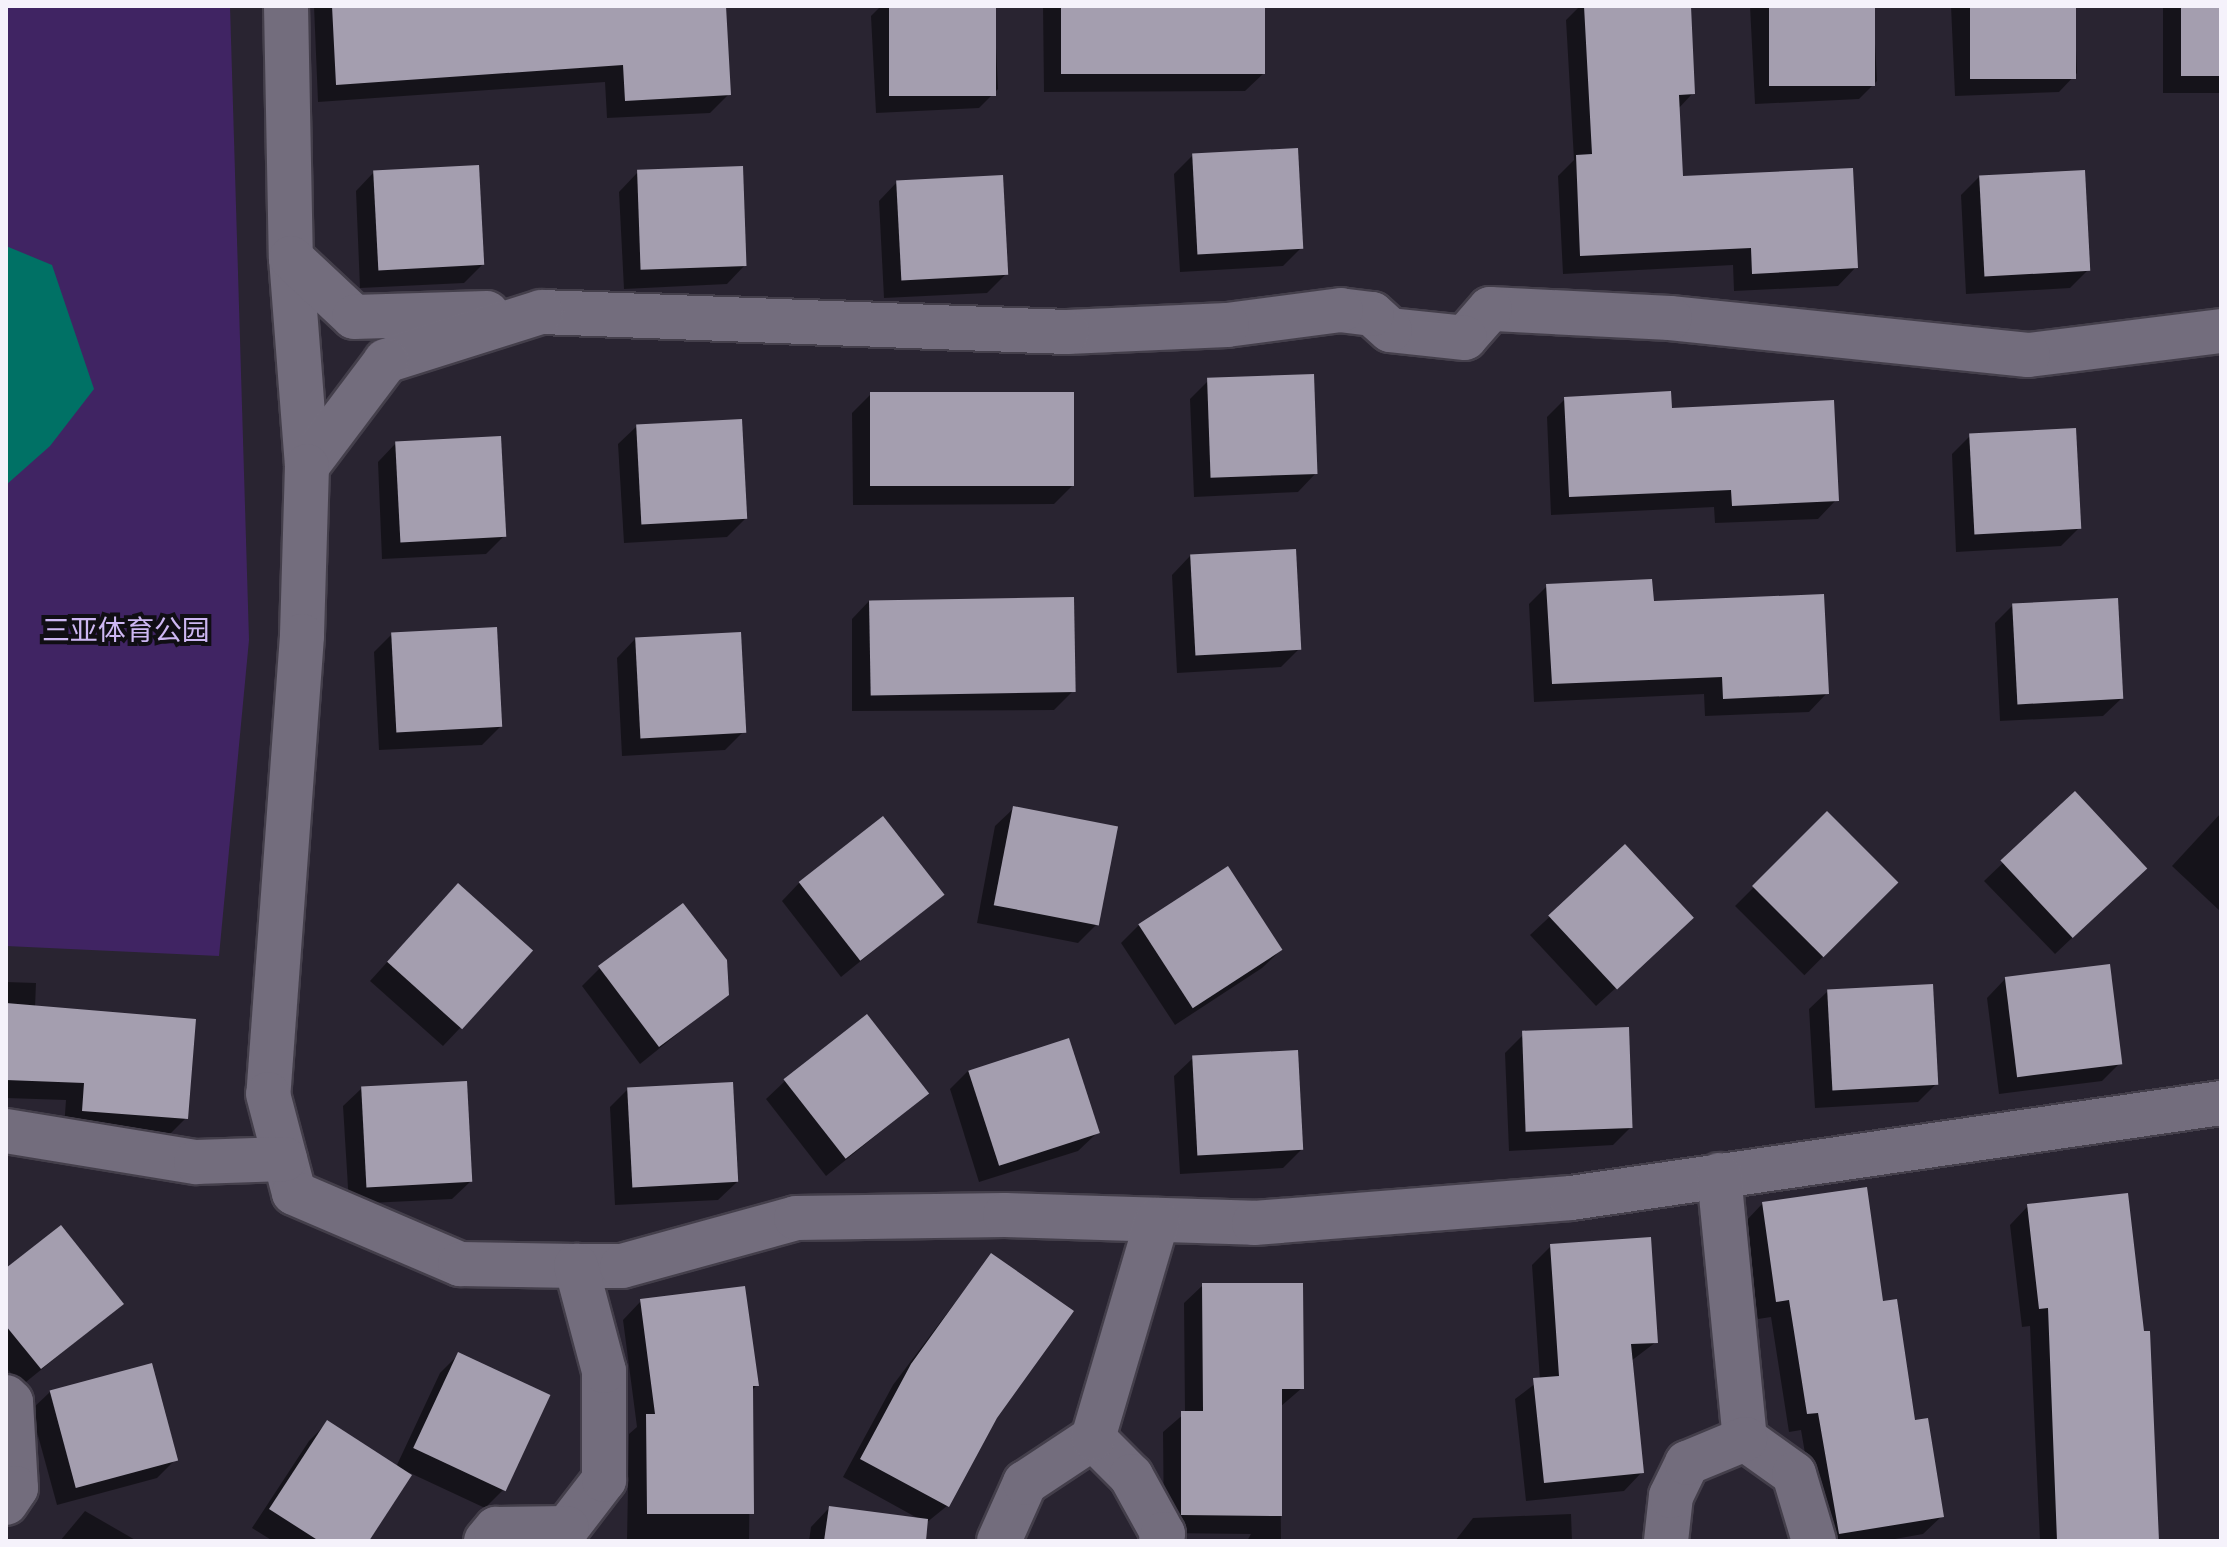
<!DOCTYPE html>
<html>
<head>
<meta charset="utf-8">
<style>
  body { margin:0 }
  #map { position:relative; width:2227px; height:1547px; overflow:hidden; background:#292431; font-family:Roboto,"Noto Sans SC",sans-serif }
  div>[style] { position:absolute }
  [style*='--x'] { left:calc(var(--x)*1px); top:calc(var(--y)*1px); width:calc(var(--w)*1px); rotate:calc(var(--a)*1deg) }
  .green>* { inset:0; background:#402463 }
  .water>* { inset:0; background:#007165 }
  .shadow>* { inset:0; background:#0007; transform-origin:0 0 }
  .building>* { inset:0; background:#a49eaf; transform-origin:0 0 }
  .roads { filter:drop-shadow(2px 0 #443f4b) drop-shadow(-2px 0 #443f4b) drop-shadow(0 2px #443f4b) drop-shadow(0 -2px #443f4b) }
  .minor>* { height:44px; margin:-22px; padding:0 22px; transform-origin:22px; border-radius:22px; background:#736d7d }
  span { translate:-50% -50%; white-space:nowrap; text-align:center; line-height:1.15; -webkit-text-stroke:8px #100e14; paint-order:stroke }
  .park-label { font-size:28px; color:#cdb7f2 }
  .frame { position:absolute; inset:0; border:8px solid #f5f2fb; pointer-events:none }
</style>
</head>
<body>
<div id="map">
  <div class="green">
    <i style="clip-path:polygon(6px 6px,230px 6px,249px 640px,219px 956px,6px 946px)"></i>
  </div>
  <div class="water">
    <i style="clip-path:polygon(6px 246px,52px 265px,94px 389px,50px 446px,6px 485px)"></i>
  </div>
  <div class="shadow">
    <i style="clip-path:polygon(314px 6px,724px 6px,729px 94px,710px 113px,607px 118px,605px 82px,318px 102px)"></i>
    <i style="clip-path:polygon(881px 6px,994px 6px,998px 89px,979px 108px,876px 113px,871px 16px)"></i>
    <i style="clip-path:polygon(1043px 6px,1263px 6px,1264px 73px,1245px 91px,1044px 92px)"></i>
    <i style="clip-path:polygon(1580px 6px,1689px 6px,1693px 93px,1678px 109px,1681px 178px,1856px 267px,1838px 286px,1734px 291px,1733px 265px,1563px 274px,1558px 176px,1574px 160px,1566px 20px)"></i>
    <i style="clip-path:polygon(1750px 6px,1873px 6px,1877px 81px,1859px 99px,1755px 104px)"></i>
    <i style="clip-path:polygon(1951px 6px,2074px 6px,2077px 73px,2059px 92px,1955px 96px)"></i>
    <i style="left:2163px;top:6px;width:58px;height:87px"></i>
    <i style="clip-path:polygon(1193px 155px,1301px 248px,1283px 266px,1180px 272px,1174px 174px)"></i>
    <i style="clip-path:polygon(374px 172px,482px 265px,464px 283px,360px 288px,356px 191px)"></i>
    <i style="clip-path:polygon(637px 173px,745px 265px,727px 284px,624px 289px,619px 192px)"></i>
    <i style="clip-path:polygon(1979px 177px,2088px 270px,2070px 288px,1966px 294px,1961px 195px)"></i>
    <i style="clip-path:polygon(897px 182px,1006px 274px,987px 293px,884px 298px,879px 201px)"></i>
    <i style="clip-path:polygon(1208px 381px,1316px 473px,1298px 492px,1194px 497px,1190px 399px)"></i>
    <i style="clip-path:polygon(870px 395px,1072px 486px,1054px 504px,853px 505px,852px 413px)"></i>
    <i style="clip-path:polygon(1565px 399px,1670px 410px,1836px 500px,1818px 519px,1715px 523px,1714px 507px,1551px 515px,1547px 417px)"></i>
    <i style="clip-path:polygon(637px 426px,745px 519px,727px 537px,624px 543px,618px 444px)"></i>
    <i style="clip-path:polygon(1970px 436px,2079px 528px,2061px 546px,1956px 552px,1952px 454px)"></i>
    <i style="clip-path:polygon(396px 443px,504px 536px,486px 554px,382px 559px,378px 462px)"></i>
    <i style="clip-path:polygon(1190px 556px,1299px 649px,1281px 667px,1177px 673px,1172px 575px)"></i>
    <i style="clip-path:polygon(1547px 586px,1652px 603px,1827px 693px,1809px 712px,1705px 716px,1704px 694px,1534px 702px,1529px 604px)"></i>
    <i style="clip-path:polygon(870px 600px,1073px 691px,1054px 710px,852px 711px,852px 619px)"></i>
    <i style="clip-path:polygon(2013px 605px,2122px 698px,2103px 716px,2000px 721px,1995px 623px)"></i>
    <i style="clip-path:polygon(392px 634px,501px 726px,482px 745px,379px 750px,374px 652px)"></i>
    <i style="clip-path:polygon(635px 639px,743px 732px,725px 750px,622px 756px,617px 658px)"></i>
    <i style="clip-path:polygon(2075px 794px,2127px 886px,2055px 954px,1984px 881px)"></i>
    <i style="clip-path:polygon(1014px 808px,1096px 925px,1078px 943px,977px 923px,995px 826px)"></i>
    <i style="clip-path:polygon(2221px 813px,2221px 912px,2172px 866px)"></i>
    <i style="left:1827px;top:814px;width:98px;height:130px;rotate:45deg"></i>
    <i style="clip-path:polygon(1625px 847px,1673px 936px,1596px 1006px,1530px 935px)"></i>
    <i style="clip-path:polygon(800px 882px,942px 895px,841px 977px,782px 901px)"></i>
    <i style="clip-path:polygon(440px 904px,461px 1027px,443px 1046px,370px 981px)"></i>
    <i style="clip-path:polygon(1140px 924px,1281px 950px,1262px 968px,1175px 1025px,1121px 943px)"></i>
    <i style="clip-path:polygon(600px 968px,727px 994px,640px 1064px,582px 986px)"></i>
    <i style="clip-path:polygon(2005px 979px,2120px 1063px,2102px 1081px,1999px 1094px,1987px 998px)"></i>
    <i style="clip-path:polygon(6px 982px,36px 983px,35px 1008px,186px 1118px,168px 1136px,64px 1128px,66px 1100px,6px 1098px)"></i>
    <i style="clip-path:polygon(1828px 991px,1936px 1084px,1918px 1102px,1815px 1108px,1809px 1009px)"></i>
    <i style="clip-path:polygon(1523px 1035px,1631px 1127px,1613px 1145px,1509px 1151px,1505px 1053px)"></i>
    <i style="clip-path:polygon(1193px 1058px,1301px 1150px,1283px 1168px,1180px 1174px,1174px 1076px)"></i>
    <i style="clip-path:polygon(969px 1070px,1097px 1133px,1078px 1151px,979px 1182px,950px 1089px)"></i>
    <i style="clip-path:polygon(785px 1081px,927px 1094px,826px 1176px,766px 1099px)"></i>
    <i style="clip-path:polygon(362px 1088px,471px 1181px,452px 1199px,349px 1204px,343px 1106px)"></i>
    <i style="clip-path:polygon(628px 1089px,737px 1182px,718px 1200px,615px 1205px,610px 1107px)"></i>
    <i style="clip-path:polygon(1763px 1203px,1881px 1304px,1942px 1516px,1923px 1534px,1884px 1541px,1820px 1541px,1801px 1430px,1789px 1432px,1771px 1317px,1758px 1319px,1745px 1222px)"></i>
    <i style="clip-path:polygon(2028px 1206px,2157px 1541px,2040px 1541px,2030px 1326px,2022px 1327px,2010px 1225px)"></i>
    <i style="clip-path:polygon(1551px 1246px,1656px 1342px,1631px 1361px,1642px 1472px,1624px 1491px,1526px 1501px,1515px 1399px,1540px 1380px,1532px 1265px)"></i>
    <i style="clip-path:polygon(991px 1255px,996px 1417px,947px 1506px,926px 1523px,924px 1541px,809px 1541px,811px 1527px,829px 1508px,921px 1520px,843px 1477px,893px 1385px)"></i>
    <i style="clip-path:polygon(6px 1271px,122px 1304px,21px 1386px,6px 1367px)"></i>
    <i style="clip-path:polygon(1203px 1285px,1302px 1388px,1280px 1407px,1281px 1541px,1247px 1541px,1251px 1534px,1164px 1533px,1163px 1432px,1185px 1413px,1184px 1303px)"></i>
    <i style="clip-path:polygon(641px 1301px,757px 1385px,751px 1391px,749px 1541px,627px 1541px,629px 1434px,637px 1427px,623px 1320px)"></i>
    <i style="clip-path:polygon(458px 1355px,503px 1490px,485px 1508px,410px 1473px,366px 1541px,273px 1541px,252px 1528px,309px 1441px,327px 1423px,396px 1467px,440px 1373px)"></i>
    <i style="clip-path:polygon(50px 1392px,175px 1460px,157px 1478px,57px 1505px,31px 1410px)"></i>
    <i style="clip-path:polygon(85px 1511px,137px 1541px,60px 1541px)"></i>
    <i style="clip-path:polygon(1571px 1514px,1572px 1541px,1455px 1541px,1473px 1518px)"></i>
  </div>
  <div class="building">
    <i style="clip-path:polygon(332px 6px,726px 6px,731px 95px,625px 101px,623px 65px,336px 85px)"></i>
    <i style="left:889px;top:6px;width:107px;height:90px"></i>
    <i style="left:1061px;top:6px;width:204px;height:68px"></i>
    <i style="clip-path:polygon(1584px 6px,1691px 6px,1695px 94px,1679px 95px,1683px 176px,1853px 168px,1858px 268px,1752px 274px,1751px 248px,1580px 256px,1576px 155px,1592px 154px)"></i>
    <i style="left:1769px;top:6px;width:106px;height:80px"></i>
    <i style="left:1970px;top:6px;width:106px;height:73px"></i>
    <i style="left:2181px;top:6px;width:40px;height:70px"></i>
    <i style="left:1298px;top:148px;width:101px;height:106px;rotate:87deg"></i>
    <i style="left:479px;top:165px;width:100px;height:106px;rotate:87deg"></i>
    <i style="left:743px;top:166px;width:100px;height:106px;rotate:88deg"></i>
    <i style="left:2085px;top:170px;width:101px;height:106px;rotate:87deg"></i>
    <i style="left:1003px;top:175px;width:100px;height:107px;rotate:87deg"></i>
    <i style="left:1314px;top:374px;width:100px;height:107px;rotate:88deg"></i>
    <i style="clip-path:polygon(1671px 391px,1672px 408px,1834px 400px,1839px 501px,1732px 506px,1731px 490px,1569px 497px,1564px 397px)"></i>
    <i style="left:1074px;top:392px;width:94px;height:204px;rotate:90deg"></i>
    <i style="left:742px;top:419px;width:100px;height:106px;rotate:87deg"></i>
    <i style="left:2076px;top:428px;width:101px;height:107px;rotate:87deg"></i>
    <i style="left:501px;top:436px;width:101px;height:106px;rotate:87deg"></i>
    <i style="left:1296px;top:549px;width:101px;height:106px;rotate:87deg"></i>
    <i style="clip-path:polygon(1652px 579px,1654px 601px,1824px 594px,1829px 694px,1723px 699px,1722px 677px,1552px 684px,1546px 584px)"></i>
    <i style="left:1074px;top:597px;width:95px;height:205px;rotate:89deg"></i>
    <i style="left:2118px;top:598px;width:101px;height:106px;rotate:87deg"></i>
    <i style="left:497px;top:627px;width:100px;height:106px;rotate:87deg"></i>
    <i style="left:741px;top:632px;width:101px;height:106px;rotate:87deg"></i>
    <i style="left:2075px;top:791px;width:106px;height:102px;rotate:47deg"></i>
    <i style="left:1013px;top:806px;width:107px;height:101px;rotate:11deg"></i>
    <i style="left:1827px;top:811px;width:101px;height:106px;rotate:45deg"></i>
    <i style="left:883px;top:816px;width:100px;height:107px;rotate:52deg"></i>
    <i style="left:1625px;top:844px;width:101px;height:105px;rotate:47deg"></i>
    <i style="left:1228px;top:866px;width:100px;height:107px;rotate:57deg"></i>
    <i style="left:458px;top:883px;width:101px;height:106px;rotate:42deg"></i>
    <i style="clip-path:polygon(683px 903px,727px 960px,729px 995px,659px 1047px,598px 966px)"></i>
    <i style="left:2110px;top:964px;width:101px;height:106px;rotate:83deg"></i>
    <i style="left:1933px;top:984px;width:101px;height:106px;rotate:87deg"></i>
    <i style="clip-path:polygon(6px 1003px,196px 1019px,188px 1119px,82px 1111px,84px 1083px,6px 1080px)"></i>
    <i style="left:867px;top:1014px;width:101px;height:106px;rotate:52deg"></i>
    <i style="left:1629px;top:1027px;width:101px;height:107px;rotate:88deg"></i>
    <i style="left:1069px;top:1038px;width:100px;height:106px;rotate:72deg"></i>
    <i style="left:1298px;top:1050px;width:100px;height:106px;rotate:87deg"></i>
    <i style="left:467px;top:1081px;width:101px;height:106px;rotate:87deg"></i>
    <i style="left:733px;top:1082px;width:100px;height:106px;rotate:87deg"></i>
    <i style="clip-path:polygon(1867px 1187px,1883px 1301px,1897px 1299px,1915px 1420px,1928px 1418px,1944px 1517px,1839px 1534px,1818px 1413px,1807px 1414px,1789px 1300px,1776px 1302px,1762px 1202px)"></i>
    <i style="clip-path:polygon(2128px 1193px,2144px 1331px,2150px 1331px,2159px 1541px,2057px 1541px,2048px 1308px,2039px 1309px,2027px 1204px)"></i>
    <i style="clip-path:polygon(61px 1225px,124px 1304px,41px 1369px,6px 1326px,6px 1268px)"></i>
    <i style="clip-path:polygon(1651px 1237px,1658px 1343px,1631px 1344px,1644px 1473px,1544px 1483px,1533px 1378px,1559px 1376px,1550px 1244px)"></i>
    <i style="clip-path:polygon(991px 1253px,1074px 1311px,997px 1418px,949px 1507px,860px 1459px,911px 1364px)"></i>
    <i style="clip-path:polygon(1202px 1283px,1303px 1283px,1304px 1389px,1282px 1389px,1282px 1516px,1181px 1515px,1181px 1411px,1203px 1411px)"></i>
    <i style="clip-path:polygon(745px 1286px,759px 1386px,753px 1386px,754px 1514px,647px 1514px,646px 1414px,655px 1414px,640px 1299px)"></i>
    <i style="left:458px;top:1352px;width:102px;height:106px;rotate:25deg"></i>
    <i style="left:152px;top:1363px;width:101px;height:106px;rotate:75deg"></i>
    <i style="clip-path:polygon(327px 1420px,412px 1475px,369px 1541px,319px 1541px,269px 1509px)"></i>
    <i style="clip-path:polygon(829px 1506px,928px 1519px,926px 1541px,824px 1541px)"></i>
  </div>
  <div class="roads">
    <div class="minor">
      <i style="--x:286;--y:6;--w:252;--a:88.9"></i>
      <i style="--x:291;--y:258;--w:209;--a:85.6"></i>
      <i style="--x:291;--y:258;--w:86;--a:43.1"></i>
      <i style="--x:354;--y:317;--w:133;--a:-1.7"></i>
      <i style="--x:2221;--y:331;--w:194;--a:172.9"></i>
      <i style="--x:2028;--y:355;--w:360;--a:-174.1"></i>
      <i style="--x:1670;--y:318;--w:180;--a:-177.1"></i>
      <i style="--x:1490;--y:309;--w:38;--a:131"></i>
      <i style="--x:1465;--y:338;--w:75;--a:-173.9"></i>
      <i style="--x:1390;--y:330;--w:24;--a:-138"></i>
      <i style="--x:1372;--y:314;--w:31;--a:-173"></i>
      <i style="--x:1341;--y:310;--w:115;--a:172.5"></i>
      <i style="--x:1227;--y:325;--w:160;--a:177.5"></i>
      <i style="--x:1067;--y:332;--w:526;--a:-177.82"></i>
      <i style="--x:541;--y:312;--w:163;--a:162.5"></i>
      <i style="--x:386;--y:361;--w:131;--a:127"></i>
      <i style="--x:307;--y:466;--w:170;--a:91.7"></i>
      <i style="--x:302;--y:636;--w:459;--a:94.2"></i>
      <i style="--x:268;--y:1094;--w:102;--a:75.3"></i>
      <i style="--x:294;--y:1193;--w:181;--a:23.2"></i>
      <i style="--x:460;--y:1264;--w:116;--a:1"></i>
      <i style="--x:576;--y:1266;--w:46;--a:0"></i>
      <i style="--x:622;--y:1266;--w:180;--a:-15.4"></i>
      <i style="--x:796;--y:1218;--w:209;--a:-0.8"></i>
      <i style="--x:1005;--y:1215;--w:249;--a:1.8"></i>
      <i style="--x:1254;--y:1223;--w:318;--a:-4.5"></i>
      <i style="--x:1571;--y:1198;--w:657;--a:-8.32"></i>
      <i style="--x:6;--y:1131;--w:193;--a:9.3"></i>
      <i style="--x:196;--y:1162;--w:89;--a:-1.9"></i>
      <i style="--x:1719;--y:1175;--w:265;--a:84.4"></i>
      <i style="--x:1745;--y:1439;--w:60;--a:35.5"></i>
      <i style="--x:1794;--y:1474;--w:70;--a:73.4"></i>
      <i style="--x:6;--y:1397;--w:7;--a:45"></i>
      <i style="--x:11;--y:1402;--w:86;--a:86.7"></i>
      <i style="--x:16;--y:1488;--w:18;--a:124"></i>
      <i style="--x:1093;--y:1438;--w:54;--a:45"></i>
      <i style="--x:1131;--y:1476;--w:66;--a:61.1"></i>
      <i style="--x:1163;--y:1534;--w:7;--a:106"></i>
      <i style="--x:567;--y:1528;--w:61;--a:-52.4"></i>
      <i style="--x:604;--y:1480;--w:109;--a:-90"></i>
      <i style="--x:604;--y:1371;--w:109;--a:-104.9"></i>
      <i style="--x:486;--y:1541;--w:16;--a:-50"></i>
      <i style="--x:496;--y:1529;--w:71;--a:-0.8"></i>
      <i style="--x:999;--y:1541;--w:64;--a:-65.9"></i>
      <i style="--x:1025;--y:1483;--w:82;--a:-33.5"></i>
      <i style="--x:1093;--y:1438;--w:227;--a:-73.6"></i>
      <i style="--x:1666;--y:1541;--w:45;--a:-83.7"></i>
      <i style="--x:1671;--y:1496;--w:37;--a:-64"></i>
      <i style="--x:1687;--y:1463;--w:63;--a:-22.5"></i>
    </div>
  </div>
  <div class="park-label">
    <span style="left:126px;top:631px">三亚体育公园</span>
  </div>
  <div class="frame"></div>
</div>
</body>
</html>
